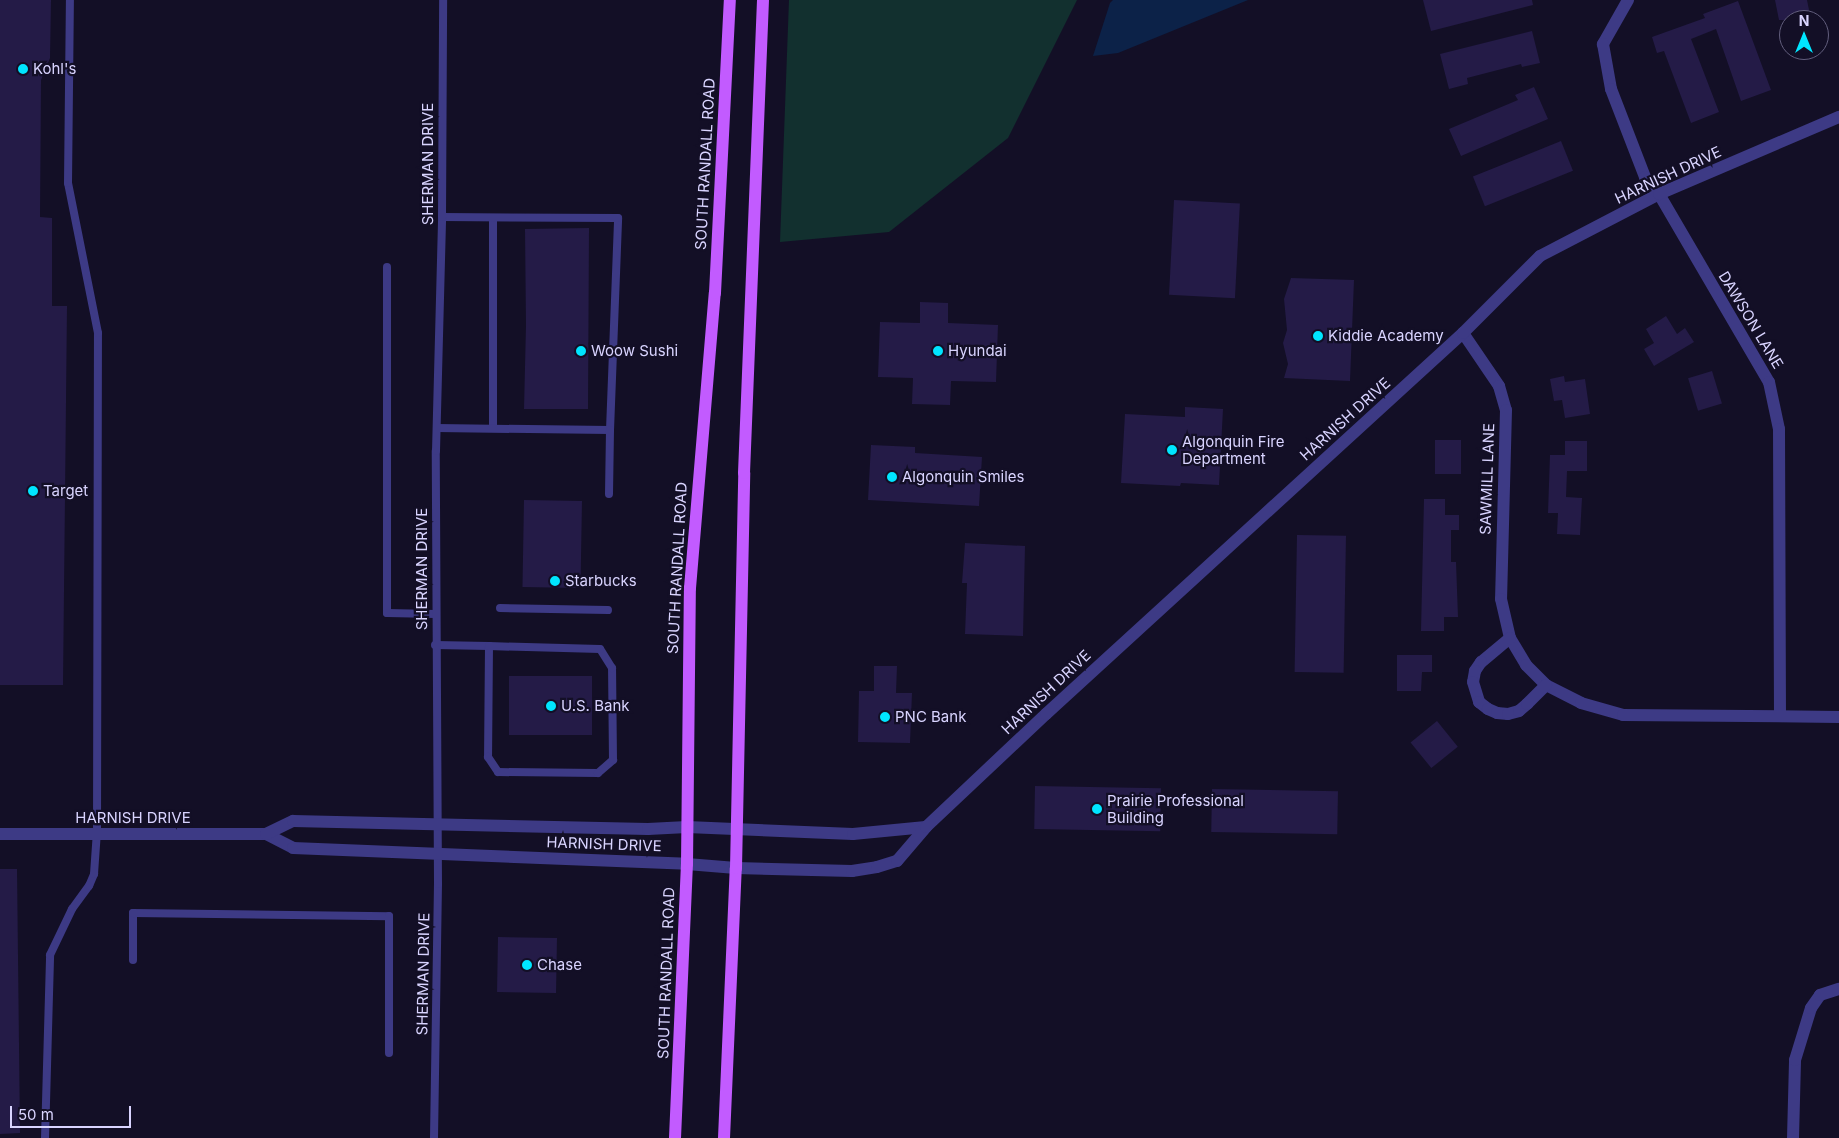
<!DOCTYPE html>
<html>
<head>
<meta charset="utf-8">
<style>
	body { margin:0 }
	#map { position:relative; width:1839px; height:1138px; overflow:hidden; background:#130f26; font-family:Inter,sans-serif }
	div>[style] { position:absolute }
	.green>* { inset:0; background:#12302f }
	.water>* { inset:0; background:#0c2248 }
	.building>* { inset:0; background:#241b47; transform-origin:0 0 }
	.service>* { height:8px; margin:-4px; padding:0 4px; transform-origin:4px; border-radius:4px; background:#3d3a85 }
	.minor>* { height:12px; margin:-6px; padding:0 6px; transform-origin:6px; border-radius:6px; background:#3d3a85 }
	.tertiary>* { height:12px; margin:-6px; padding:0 6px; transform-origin:6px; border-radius:6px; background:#3d3a85 }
	.primary>* { height:12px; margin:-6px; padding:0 6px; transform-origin:6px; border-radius:6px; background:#c25bff }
	.dots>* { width:14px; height:14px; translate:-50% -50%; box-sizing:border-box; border:2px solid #130f26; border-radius:50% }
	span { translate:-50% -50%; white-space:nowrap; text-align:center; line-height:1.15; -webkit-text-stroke:4.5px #130f26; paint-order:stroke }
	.poi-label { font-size:15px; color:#d9d4ff }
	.left { translate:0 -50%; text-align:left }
	.street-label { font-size:15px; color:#d9d4ff }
	.north { position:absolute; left:1779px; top:10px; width:50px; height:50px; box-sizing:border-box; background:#130f26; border:1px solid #625e7d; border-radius:50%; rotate:0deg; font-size:14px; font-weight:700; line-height:20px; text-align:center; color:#d9d4ff }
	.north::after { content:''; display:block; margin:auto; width:18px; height:22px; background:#00e5ff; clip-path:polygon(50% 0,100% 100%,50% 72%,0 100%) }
	.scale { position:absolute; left:10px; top:1106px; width:121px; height:22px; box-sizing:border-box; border:2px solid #d9d4ff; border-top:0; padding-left:6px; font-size:15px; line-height:18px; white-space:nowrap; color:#d9d4ff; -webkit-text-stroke:4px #130f26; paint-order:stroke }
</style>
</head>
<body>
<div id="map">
	<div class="green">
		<div style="clip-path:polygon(789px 0,1077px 0,1008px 138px,889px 232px,780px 242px)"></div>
	</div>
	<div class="water">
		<div style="clip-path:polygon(1113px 0,1248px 0,1118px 53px,1093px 56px,1110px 3px)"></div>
	</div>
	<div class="building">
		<div style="clip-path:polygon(0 0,51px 0,50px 58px,41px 80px,40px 217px,52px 218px,52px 306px,67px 306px,63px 685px,0 685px)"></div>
		<div style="clip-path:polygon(1423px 0,1532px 0,1533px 5px,1431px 31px)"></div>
		<div style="clip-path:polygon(1775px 0,1807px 0,1811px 20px,1779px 20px)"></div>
		<div style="clip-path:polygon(1738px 1px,1771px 90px,1741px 101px,1716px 29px,1691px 39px,1719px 112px,1691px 123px,1664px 51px,1657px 53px,1652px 37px,1705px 18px,1703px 14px)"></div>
		<div style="clip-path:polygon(1532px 31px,1540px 63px,1522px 67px,1521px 64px,1467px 78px,1468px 84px,1449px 89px,1440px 54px)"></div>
		<div style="clip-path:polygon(1534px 87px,1548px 119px,1461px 156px,1449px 129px,1518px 100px,1515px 95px)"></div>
		<div style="left:1561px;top:141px;width:32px;height:95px;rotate:68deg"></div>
		<div style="left:1174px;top:200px;width:66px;height:95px;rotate:3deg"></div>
		<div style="clip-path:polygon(589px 228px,588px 409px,524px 409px,526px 325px,525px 229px)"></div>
		<div style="clip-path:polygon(1291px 278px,1354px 280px,1350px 381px,1284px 378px,1288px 364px,1283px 343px,1287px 330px,1284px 299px)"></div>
		<div style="clip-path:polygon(920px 302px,948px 303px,948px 323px,998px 325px,996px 382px,951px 381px,950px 405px,912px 404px,913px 378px,878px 377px,880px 322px,920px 323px)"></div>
		<div style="clip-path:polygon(1666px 316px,1677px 334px,1685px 328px,1694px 342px,1654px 366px,1644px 349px,1654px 343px,1646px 329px)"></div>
		<div style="left:1712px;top:371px;width:34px;height:25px;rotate:73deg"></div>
		<div style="clip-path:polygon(1564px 376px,1565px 382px,1585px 379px,1590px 414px,1565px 418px,1562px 400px,1554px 401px,1550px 379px)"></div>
		<div style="clip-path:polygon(1185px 407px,1223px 409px,1219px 485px,1181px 483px,1180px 486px,1121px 483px,1125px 414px,1185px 417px)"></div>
		<div style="left:1435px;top:440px;width:26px;height:34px"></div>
		<div style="clip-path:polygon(1565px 441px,1587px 441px,1587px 471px,1567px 471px,1566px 497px,1582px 498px,1580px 535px,1557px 534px,1558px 513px,1548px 513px,1550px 455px,1565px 455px)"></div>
		<div style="clip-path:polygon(871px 445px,915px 447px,915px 453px,982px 457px,979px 506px,868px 500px)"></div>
		<div style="clip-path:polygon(1424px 499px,1445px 499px,1445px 515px,1459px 515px,1459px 530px,1451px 530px,1451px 562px,1456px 562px,1458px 617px,1444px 617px,1444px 631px,1421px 631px)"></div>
		<div style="left:524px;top:500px;width:58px;height:87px;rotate:1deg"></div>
		<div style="left:1297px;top:535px;width:49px;height:137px;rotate:1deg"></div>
		<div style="clip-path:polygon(965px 543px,1025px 546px,1023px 636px,965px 634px,967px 583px,962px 583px)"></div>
		<div style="clip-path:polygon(1397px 655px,1432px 655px,1432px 672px,1422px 672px,1421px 691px,1397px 691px)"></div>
		<div style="clip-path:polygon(874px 666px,897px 666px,896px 693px,912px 693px,910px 743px,858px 742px,859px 691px,874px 691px)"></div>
		<div style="left:509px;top:676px;width:83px;height:59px"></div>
		<div style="left:1437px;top:721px;width:33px;height:34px;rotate:51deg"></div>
		<div style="left:1035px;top:786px;width:126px;height:43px;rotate:1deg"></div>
		<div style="left:1212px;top:789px;width:126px;height:43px;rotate:1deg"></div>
		<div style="clip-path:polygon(0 869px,17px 869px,20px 1133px,0 1134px)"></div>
		<div style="left:498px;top:937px;width:59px;height:55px;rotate:1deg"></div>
	</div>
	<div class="service">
		<div style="left:493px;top:218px;width:210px;rotate:90deg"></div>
		<div style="left:387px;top:267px;width:346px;rotate:90deg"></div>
		<div style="left:387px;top:613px;width:49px;rotate:1.2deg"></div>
		<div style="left:437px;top:428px;width:173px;rotate:0.7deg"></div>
		<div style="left:610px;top:430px;width:212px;rotate:-87.8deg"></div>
		<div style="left:618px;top:218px;width:176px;rotate:-179.7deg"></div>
		<div style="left:609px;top:494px;width:64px;rotate:-89.1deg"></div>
		<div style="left:500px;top:608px;width:108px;rotate:1.1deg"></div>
		<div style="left:435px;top:645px;width:54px;rotate:1.1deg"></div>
		<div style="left:489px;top:646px;width:111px;rotate:90.5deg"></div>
		<div style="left:488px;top:757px;width:18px;rotate:56deg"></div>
		<div style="left:498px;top:772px;width:100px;rotate:0.6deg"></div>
		<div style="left:598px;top:773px;width:20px;rotate:-41deg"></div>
		<div style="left:613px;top:760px;width:92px;rotate:-90.6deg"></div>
		<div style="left:612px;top:668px;width:22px;rotate:-122deg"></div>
		<div style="left:600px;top:649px;width:111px;rotate:-178.5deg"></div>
		<div style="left:133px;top:960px;width:47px;rotate:-90deg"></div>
		<div style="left:133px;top:913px;width:256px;rotate:0.7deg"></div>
		<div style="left:389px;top:916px;width:137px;rotate:90deg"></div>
		<div style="left:45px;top:1138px;width:183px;rotate:-88.4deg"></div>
		<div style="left:50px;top:955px;width:51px;rotate:-64.4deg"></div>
		<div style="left:72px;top:909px;width:29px;rotate:-54deg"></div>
		<div style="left:89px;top:886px;width:13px;rotate:-67deg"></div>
		<div style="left:94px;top:874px;width:39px;rotate:-86deg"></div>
		<div style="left:97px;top:835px;width:502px;rotate:-89.89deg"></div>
		<div style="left:98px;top:333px;width:153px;rotate:-101.3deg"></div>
		<div style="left:68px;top:183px;width:183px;rotate:-89.4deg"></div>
		<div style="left:434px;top:1138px;width:254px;rotate:-89.1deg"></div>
		<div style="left:438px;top:884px;width:433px;rotate:-90.3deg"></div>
		<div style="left:436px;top:451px;width:234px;rotate:-88.5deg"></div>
		<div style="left:442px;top:217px;width:217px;rotate:-89.7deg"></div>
	</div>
	<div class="minor">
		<div style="left:1628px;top:0;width:51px;rotate:119.6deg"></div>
		<div style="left:1603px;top:44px;width:46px;rotate:79.9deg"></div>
		<div style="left:1611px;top:89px;width:94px;rotate:68.9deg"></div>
		<div style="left:1645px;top:177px;width:22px;rotate:51deg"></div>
		<div style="left:1659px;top:194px;width:218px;rotate:59.7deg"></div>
		<div style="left:1769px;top:382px;width:48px;rotate:78deg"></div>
		<div style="left:1779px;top:429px;width:287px;rotate:89.8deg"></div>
		<div style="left:1463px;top:333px;width:64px;rotate:55.8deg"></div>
		<div style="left:1499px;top:386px;width:25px;rotate:74deg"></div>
		<div style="left:1506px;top:410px;width:189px;rotate:91.5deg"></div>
		<div style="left:1501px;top:599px;width:40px;rotate:77deg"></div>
		<div style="left:1510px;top:638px;width:31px;rotate:59deg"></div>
		<div style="left:1526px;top:665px;width:28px;rotate:45deg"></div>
		<div style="left:1546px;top:685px;width:39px;rotate:27deg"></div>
		<div style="left:1581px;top:703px;width:44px;rotate:15.9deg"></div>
		<div style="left:1623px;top:715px;width:216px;rotate:0.5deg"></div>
		<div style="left:1510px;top:638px;width:38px;rotate:140deg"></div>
		<div style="left:1481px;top:662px;width:11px;rotate:124deg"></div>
		<div style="left:1475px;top:671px;width:11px;rotate:100deg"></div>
		<div style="left:1473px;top:682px;width:21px;rotate:73deg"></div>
		<div style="left:1479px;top:702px;width:11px;rotate:38deg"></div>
		<div style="left:1488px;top:709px;width:10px;rotate:24deg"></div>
		<div style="left:1497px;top:713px;width:11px;rotate:5deg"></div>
		<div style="left:1508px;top:714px;width:11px;rotate:-15deg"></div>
		<div style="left:1519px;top:711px;width:11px;rotate:-41deg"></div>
		<div style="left:1527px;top:704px;width:27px;rotate:-45deg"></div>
		<div style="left:0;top:834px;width:266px"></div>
		<div style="left:266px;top:834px;width:30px;rotate:27deg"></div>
		<div style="left:293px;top:848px;width:394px;rotate:2.3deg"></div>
		<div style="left:266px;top:834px;width:30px;rotate:-26deg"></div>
		<div style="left:293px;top:821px;width:355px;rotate:1.3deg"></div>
		<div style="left:648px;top:829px;width:39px;rotate:-3deg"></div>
		<div style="left:1793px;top:1138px;width:78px;rotate:-88.5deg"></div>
		<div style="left:1795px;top:1060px;width:54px;rotate:-72.9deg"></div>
		<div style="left:1811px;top:1008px;width:16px;rotate:-55deg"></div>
		<div style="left:1820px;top:995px;width:20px;rotate:-18deg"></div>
	</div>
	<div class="tertiary">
		<div style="left:687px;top:827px;width:166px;rotate:2.4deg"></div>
		<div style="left:853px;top:834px;width:73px;rotate:-5.5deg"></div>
		<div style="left:687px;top:864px;width:49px;rotate:4.7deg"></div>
		<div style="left:736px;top:868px;width:116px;rotate:1.5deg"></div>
		<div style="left:852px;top:871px;width:25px;rotate:-9deg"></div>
		<div style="left:877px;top:867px;width:21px;rotate:-17deg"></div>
		<div style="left:897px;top:861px;width:45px;rotate:-49.5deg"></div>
		<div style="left:926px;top:827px;width:165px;rotate:-43.3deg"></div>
		<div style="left:1046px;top:714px;width:565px;rotate:-42.42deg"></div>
		<div style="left:1463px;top:333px;width:109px;rotate:-45deg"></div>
		<div style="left:1540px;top:256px;width:134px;rotate:-27.5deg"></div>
		<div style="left:1659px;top:194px;width:196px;rotate:-23.2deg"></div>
	</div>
	<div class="primary">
		<div style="left:675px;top:1138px;width:274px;rotate:-87.5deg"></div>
		<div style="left:687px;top:864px;width:276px;rotate:-89.4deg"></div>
		<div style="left:690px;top:588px;width:296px;rotate:-85.2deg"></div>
		<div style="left:715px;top:293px;width:293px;rotate:-87.1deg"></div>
		<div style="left:724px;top:1138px;width:270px;rotate:-87.5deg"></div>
		<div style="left:736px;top:868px;width:395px;rotate:-88.8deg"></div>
		<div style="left:744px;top:473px;width:473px;rotate:-87.7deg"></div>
	</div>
	<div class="dots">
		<div style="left:23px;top:69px;background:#00e5ff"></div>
		<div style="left:1318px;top:336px;background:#00e5ff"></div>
		<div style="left:581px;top:351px;background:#00e5ff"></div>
		<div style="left:938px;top:351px;background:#00e5ff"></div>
		<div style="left:1172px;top:450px;background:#00e5ff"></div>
		<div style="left:892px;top:477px;background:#00e5ff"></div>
		<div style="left:33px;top:491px;background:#00e5ff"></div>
		<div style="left:555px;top:581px;background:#00e5ff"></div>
		<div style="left:551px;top:706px;background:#00e5ff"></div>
		<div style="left:885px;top:717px;background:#00e5ff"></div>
		<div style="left:1097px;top:809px;background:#00e5ff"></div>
		<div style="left:527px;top:965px;background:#00e5ff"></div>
	</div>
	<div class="poi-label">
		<span class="left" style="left:33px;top:69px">Kohl's</span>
		<span class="left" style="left:1328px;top:336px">Kiddie Academy</span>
		<span class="left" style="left:591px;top:351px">Woow Sushi</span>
		<span class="left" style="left:948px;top:351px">Hyundai</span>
		<span class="left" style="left:1182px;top:450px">Algonquin Fire<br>Department</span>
		<span class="left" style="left:902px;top:477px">Algonquin Smiles</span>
		<span class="left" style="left:43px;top:491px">Target</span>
		<span class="left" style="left:565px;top:581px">Starbucks</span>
		<span class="left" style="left:561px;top:706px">U.S. Bank</span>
		<span class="left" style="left:895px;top:717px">PNC Bank</span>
		<span class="left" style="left:1107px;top:809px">Prairie Professional<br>Building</span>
		<span class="left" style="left:537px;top:965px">Chase</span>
	</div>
	<div class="street-label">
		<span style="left:428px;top:164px;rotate:-90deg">SHERMAN DRIVE</span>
		<span style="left:705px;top:164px;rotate:-87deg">SOUTH RANDALL ROAD</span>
		<span style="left:1668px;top:175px;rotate:-25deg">HARNISH DRIVE</span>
		<span style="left:1751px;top:320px;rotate:59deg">DAWSON LANE</span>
		<span style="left:1345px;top:419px;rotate:-42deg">HARNISH DRIVE</span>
		<span style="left:1487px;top:479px;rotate:-88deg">SAWMILL LANE</span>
		<span style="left:677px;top:568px;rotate:-87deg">SOUTH RANDALL ROAD</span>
		<span style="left:422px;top:569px;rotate:-90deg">SHERMAN DRIVE</span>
		<span style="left:1046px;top:692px;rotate:-43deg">HARNISH DRIVE</span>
		<span style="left:133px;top:818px">HARNISH DRIVE</span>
		<span style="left:604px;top:844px;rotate:2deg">HARNISH DRIVE</span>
		<span style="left:666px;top:973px;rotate:-88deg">SOUTH RANDALL ROAD</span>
		<span style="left:423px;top:974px;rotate:-89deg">SHERMAN DRIVE</span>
	</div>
	<div class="north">N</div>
	<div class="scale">50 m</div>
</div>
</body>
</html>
